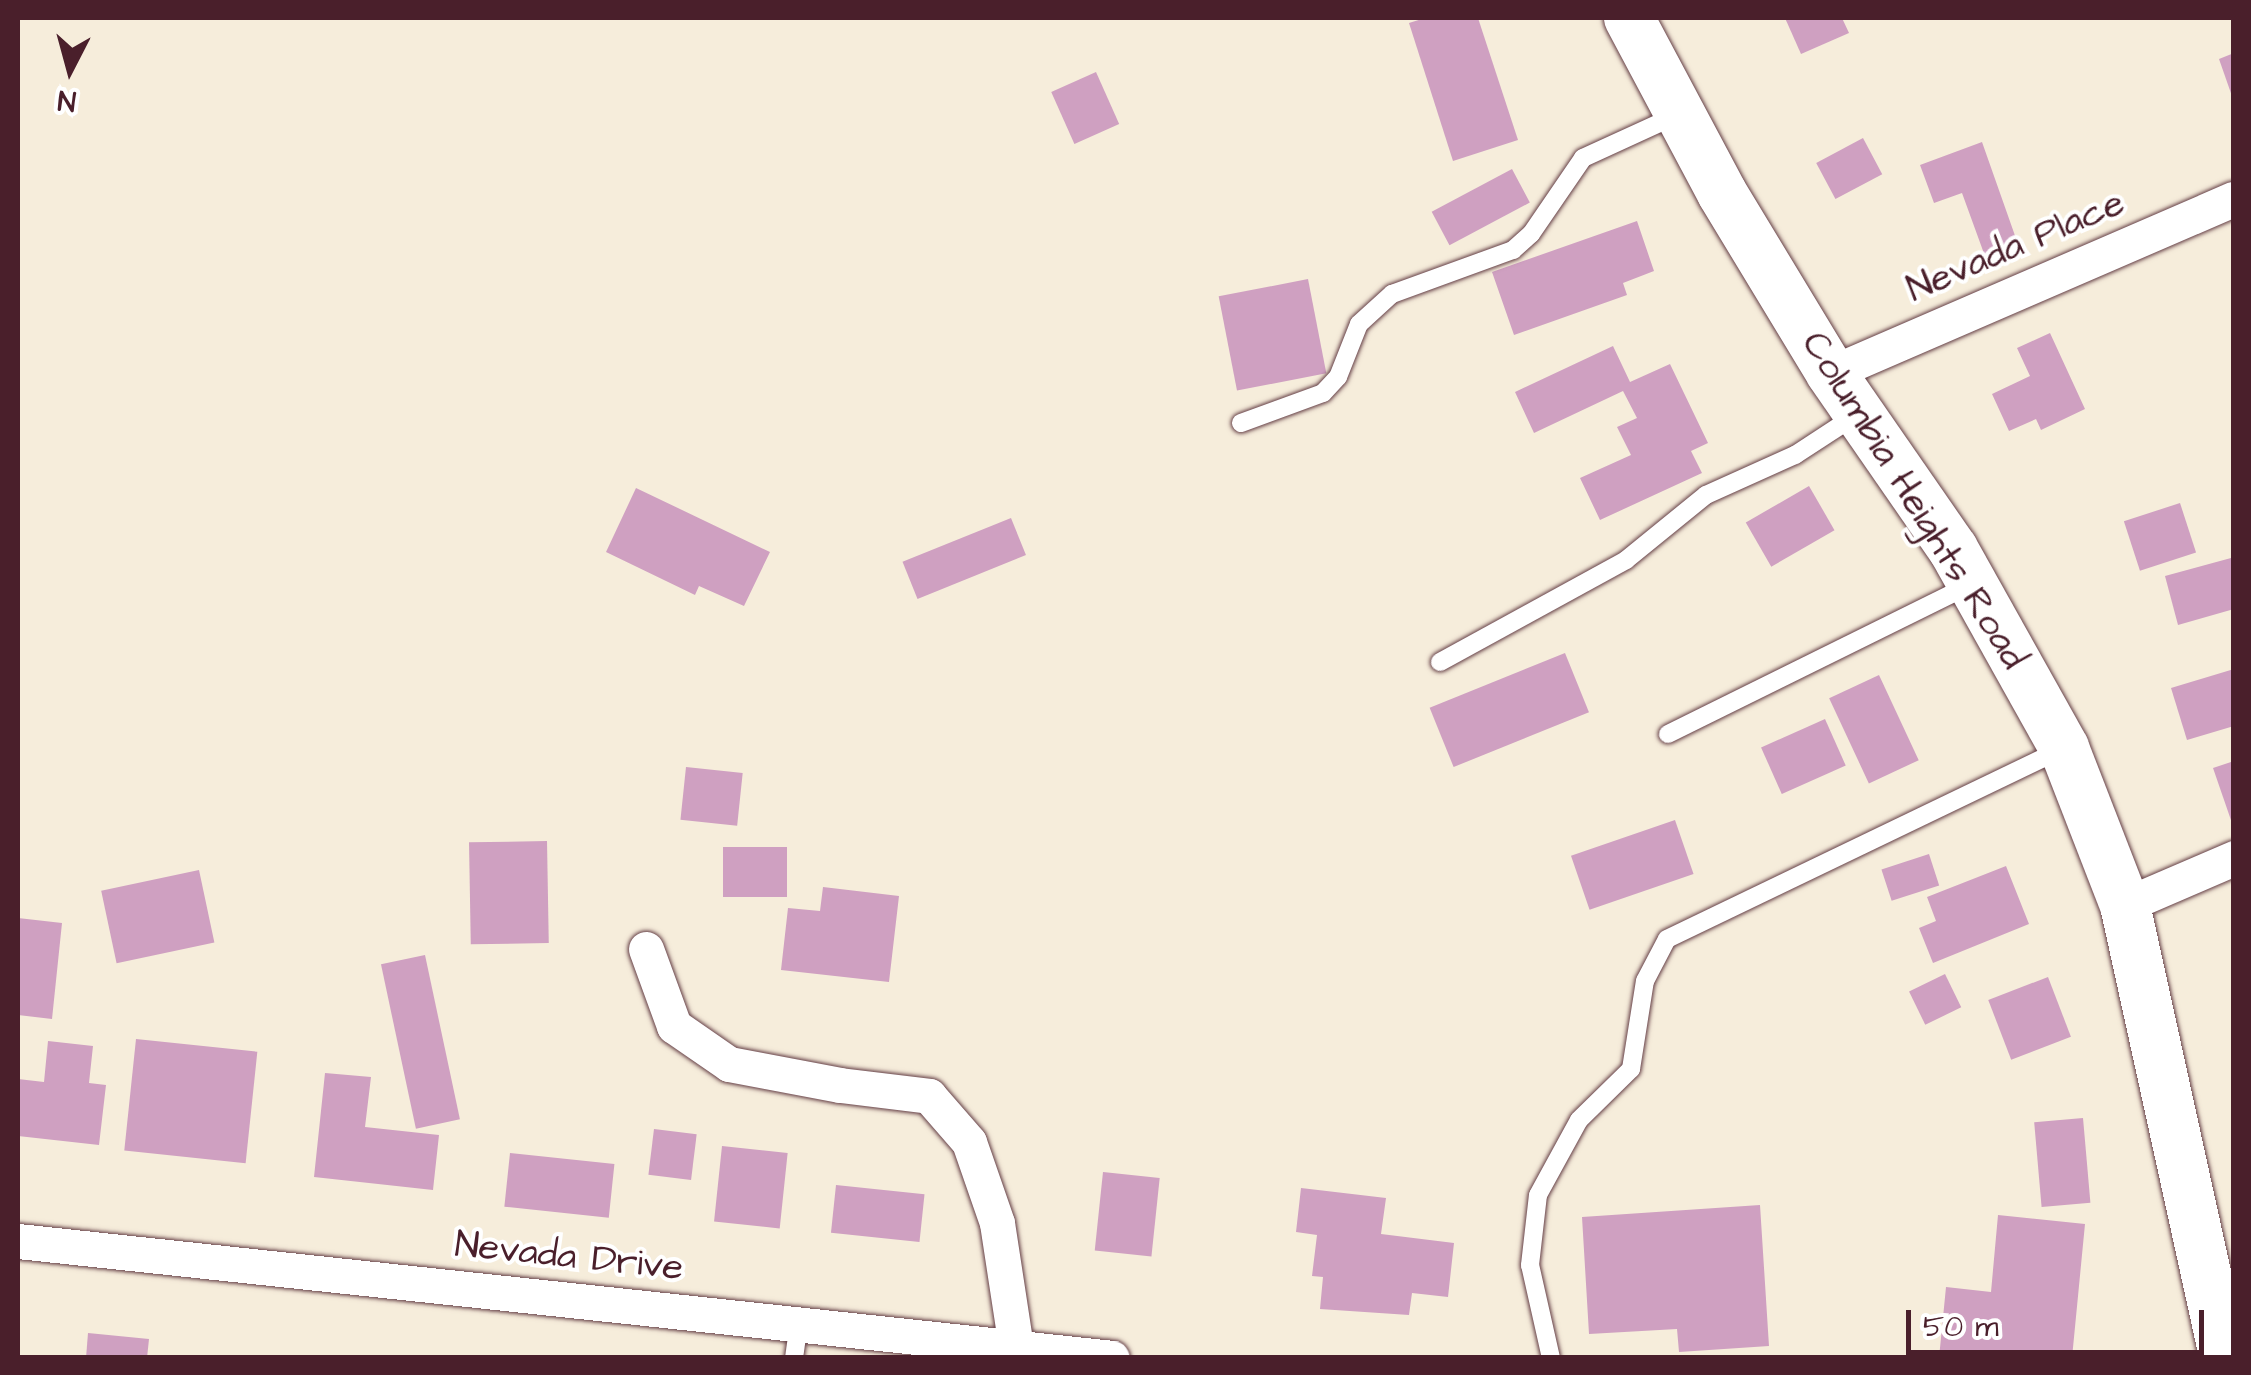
<!DOCTYPE html>
<html>
<head>
<meta charset="utf-8">
<style>
	body { margin:0 }
	#map { position:relative; width:2251px; height:1375px; overflow:hidden; background:#f6eddb; font-family:"Architects Daughter",sans-serif }
	div>[style] { position:absolute }
	.building>* { inset:0; background:#cfa0c1; transform-origin:0 0 }
	.roads { filter:drop-shadow(0 0 2px #643e45) drop-shadow(0 0 2px #643e45) }
	.lane>* { height:18px; margin:-9px; padding:0 9px; transform-origin:9px; border-radius:9px; background:#fff }
	.street>* { height:35px; margin:-17.5px; padding:0 17.5px; transform-origin:17.5px; border-radius:17.5px; background:#fff }
	.secondary>* { height:50px; margin:-25px; padding:0 25px; transform-origin:25px; border-radius:25px; background:#fff }
	span { translate:-50% -50%; white-space:nowrap; text-align:center; line-height:1.15; -webkit-text-stroke:8px #fff; paint-order:stroke }
	.street-label { font-size:38px; color:#4a1f2b }
	.frame { position:absolute; inset:0; border:20px solid #4a1f2b; pointer-events:none }
	.north { position:absolute; left:20px; top:20px; width:100px; height:100px; -webkit-text-stroke:8px #fff; paint-order:stroke; rotate:186deg; font-size:28px; font-weight:700; line-height:40px; text-align:center; color:#4a1f2b }
	.north::after { content:''; display:block; margin:auto; width:35px; height:45px; background:#4a1f2b; clip-path:polygon(50% 0,100% 100%,50% 72%,0 100%) }
	.scale { position:absolute; left:1906px; top:1310px; width:298px; height:45px; box-sizing:border-box; border:5px solid #4a1f2b; border-top:0; padding-left:12px; font-size:30px; line-height:35px; white-space:nowrap; color:#4a1f2b; -webkit-text-stroke:8px #fff; paint-order:stroke }
</style>
</head>
<body>
<div id="map">
	<div class="building">
		<div style="clip-path:polygon(1425px 18px,1478px 18px,1518px 140px,1453px 161px,1409px 23px)"></div>
		<div style="clip-path:polygon(1785px 18px,1842px 18px,1849px 33px,1801px 54px)"></div>
		<div style="clip-path:polygon(2234px 53px,2234px 99px,2233px 99px,2219px 59px)"></div>
		<div style="left:1096px;top:72px;width:57px;height:49px;rotate:66deg"></div>
		<div style="left:1863px;top:138px;width:41px;height:53px;rotate:62deg"></div>
		<div style="clip-path:polygon(1982px 142px,2019px 247px,1986px 259px,1962px 193px,1934px 203px,1920px 165px)"></div>
		<div style="left:1512px;top:169px;width:38px;height:91px;rotate:62deg"></div>
		<div style="clip-path:polygon(1637px 221px,1654px 271px,1623px 283px,1627px 295px,1514px 335px,1492px 272px)"></div>
		<div style="left:1308px;top:279px;width:96px;height:91px;rotate:79deg"></div>
		<div style="clip-path:polygon(2050px 333px,2085px 409px,2041px 430px,2036px 419px,2009px 431px,1992px 394px,2030px 376px,2017px 348px)"></div>
		<div style="clip-path:polygon(1613px 346px,1630px 382px,1670px 364px,1708px 443px,1691px 451px,1702px 473px,1600px 520px,1580px 478px,1631px 455px,1617px 427px,1637px 418px,1623px 391px,1534px 433px,1515px 392px)"></div>
		<div style="left:1809px;top:486px;width:51px;height:73px;rotate:60deg"></div>
		<div style="clip-path:polygon(636px 488px,770px 552px,744px 606px,699px 586px,695px 595px,606px 552px)"></div>
		<div style="left:2180px;top:503px;width:52px;height:59px;rotate:72deg"></div>
		<div style="left:1011px;top:518px;width:40px;height:117px;rotate:68deg"></div>
		<div style="clip-path:polygon(2231px 558px,2234px 609px,2178px 625px,2165px 576px)"></div>
		<div style="left:1565px;top:653px;width:64px;height:146px;rotate:68deg"></div>
		<div style="clip-path:polygon(2234px 669px,2234px 726px,2187px 740px,2171px 688px)"></div>
		<div style="left:1879px;top:675px;width:94px;height:55px;rotate:65deg"></div>
		<div style="left:1825px;top:719px;width:51px;height:70px;rotate:66deg"></div>
		<div style="clip-path:polygon(2234px 761px,2234px 826px,2233px 826px,2213px 768px)"></div>
		<div style="left:686px;top:767px;width:57px;height:53px;rotate:6deg"></div>
		<div style="left:1675px;top:820px;width:57px;height:110px;rotate:71deg"></div>
		<div style="left:547px;top:841px;width:102px;height:78px;rotate:89deg"></div>
		<div style="left:723px;top:847px;width:64px;height:50px"></div>
		<div style="left:1929px;top:854px;width:33px;height:50px;rotate:72deg"></div>
		<div style="clip-path:polygon(2006px 866px,2029px 924px,1933px 963px,1919px 928px,1936px 921px,1927px 897px)"></div>
		<div style="left:199px;top:870px;width:74px;height:100px;rotate:78deg"></div>
		<div style="clip-path:polygon(823px 887px,899px 896px,889px 982px,781px 970px,788px 908px,820px 911px)"></div>
		<div style="clip-path:polygon(18px 918px,62px 923px,52px 1019px,18px 1015px)"></div>
		<div style="left:425px;top:955px;width:168px;height:45px;rotate:78deg"></div>
		<div style="left:1945px;top:974px;width:37px;height:40px;rotate:64deg"></div>
		<div style="left:2048px;top:977px;width:64px;height:64px;rotate:69deg"></div>
		<div style="left:136px;top:1039px;width:122px;height:112px;rotate:6deg"></div>
		<div style="clip-path:polygon(48px 1041px,93px 1046px,89px 1083px,106px 1085px,99px 1145px,18px 1136px,18px 1079px,44px 1082px)"></div>
		<div style="clip-path:polygon(325px 1073px,371px 1077px,365px 1127px,439px 1135px,433px 1190px,314px 1177px)"></div>
		<div style="left:2083px;top:1118px;width:85px;height:49px;rotate:85deg"></div>
		<div style="left:654px;top:1129px;width:43px;height:46px;rotate:7deg"></div>
		<div style="left:722px;top:1146px;width:66px;height:76px;rotate:6deg"></div>
		<div style="left:510px;top:1153px;width:105px;height:54px;rotate:6deg"></div>
		<div style="left:1103px;top:1172px;width:57px;height:79px;rotate:6deg"></div>
		<div style="left:836px;top:1185px;width:89px;height:48px;rotate:6deg"></div>
		<div style="clip-path:polygon(1301px 1188px,1386px 1198px,1381px 1234px,1454px 1243px,1448px 1297px,1412px 1293px,1409px 1315px,1320px 1309px,1323px 1277px,1312px 1276px,1317px 1235px,1296px 1232px)"></div>
		<div style="clip-path:polygon(1760px 1205px,1769px 1346px,1679px 1352px,1677px 1329px,1589px 1334px,1582px 1217px)"></div>
		<div style="clip-path:polygon(1998px 1215px,2085px 1224px,2072px 1358px,1939px 1358px,1946px 1287px,1991px 1292px)"></div>
		<div style="clip-path:polygon(88px 1333px,149px 1339px,147px 1358px,86px 1358px)"></div>
	</div>
	<div class="roads">
		<div class="lane">
			<div style="left:1241px;top:423px;width:87px;rotate:-20.1deg"></div>
			<div style="left:1323px;top:393px;width:22px;rotate:-47deg"></div>
			<div style="left:1338px;top:377px;width:57px;rotate:-68.4deg"></div>
			<div style="left:1359px;top:324px;width:45px;rotate:-42.3deg"></div>
			<div style="left:1392px;top:294px;width:129px;rotate:-20deg"></div>
			<div style="left:1513px;top:250px;width:24px;rotate:-42deg"></div>
			<div style="left:1531px;top:234px;width:92px;rotate:-55.6deg"></div>
			<div style="left:1583px;top:158px;width:106px;rotate:-24.6deg"></div>
			<div style="left:1440px;top:662px;width:212px;rotate:-28.7deg"></div>
			<div style="left:1626px;top:560px;width:103px;rotate:-39.1deg"></div>
			<div style="left:1706px;top:495px;width:98px;rotate:-24.2deg"></div>
			<div style="left:1795px;top:455px;width:75px;rotate:-33.1deg"></div>
			<div style="left:1668px;top:734px;width:339px;rotate:-26.3deg"></div>
			<div style="left:794px;top:1358px;width:34px;rotate:-82deg"></div>
			<div style="left:1551px;top:1358px;width:95px;rotate:-102.7deg"></div>
			<div style="left:1530px;top:1265px;width:70px;rotate:-83.5deg"></div>
			<div style="left:1538px;top:1195px;width:85px;rotate:-61.3deg"></div>
			<div style="left:1579px;top:1120px;width:73px;rotate:-44.4deg"></div>
			<div style="left:1631px;top:1069px;width:89px;rotate:-81deg"></div>
			<div style="left:1645px;top:981px;width:47px;rotate:-62.4deg"></div>
			<div style="left:1667px;top:939px;width:436px;rotate:-25.7deg"></div>
		</div>
		<div class="street">
			<div style="left:1831px;top:373px;width:439px;rotate:-23.4deg"></div>
			<div style="left:2125px;top:905px;width:119px;rotate:-23.3deg"></div>
			<div style="left:646px;top:949px;width:82px;rotate:70deg"></div>
			<div style="left:674px;top:1026px;width:67px;rotate:34.6deg"></div>
			<div style="left:729px;top:1064px;width:113px;rotate:10.7deg"></div>
			<div style="left:840px;top:1085px;width:90px;rotate:7deg"></div>
			<div style="left:929px;top:1096px;width:61px;rotate:49deg"></div>
			<div style="left:969px;top:1142px;width:86px;rotate:70.9deg"></div>
			<div style="left:997px;top:1223px;width:125px;rotate:81.3deg"></div>
			<div style="left:18px;top:1241px;width:1100px;rotate:6.1deg"></div>
		</div>
		<div class="secondary">
			<div style="left:1629px;top:18px;width:198px;rotate:62deg"></div>
			<div style="left:1722px;top:193px;width:210px;rotate:58.8deg"></div>
			<div style="left:1831px;top:373px;width:214px;rotate:55.3deg"></div>
			<div style="left:1953px;top:549px;width:228px;rotate:60.8deg"></div>
			<div style="left:2064px;top:748px;width:168px;rotate:68.8deg"></div>
			<div style="left:2125px;top:905px;width:464px;rotate:77.6deg"></div>
		</div>
	</div>
	<div class="street-label">
		<span style="left:2016px;top:247px;rotate:-23deg">Nevada Place</span>
		<span style="left:1913px;top:501px;rotate:58deg">Columbia Heights Road</span>
		<span style="left:569px;top:1257px;rotate:6deg">Nevada Drive</span>
	</div>
	<div class="frame"></div>
	<div class="north">N</div>
	<div class="scale">50 m</div>
</div>
</body>
</html>
